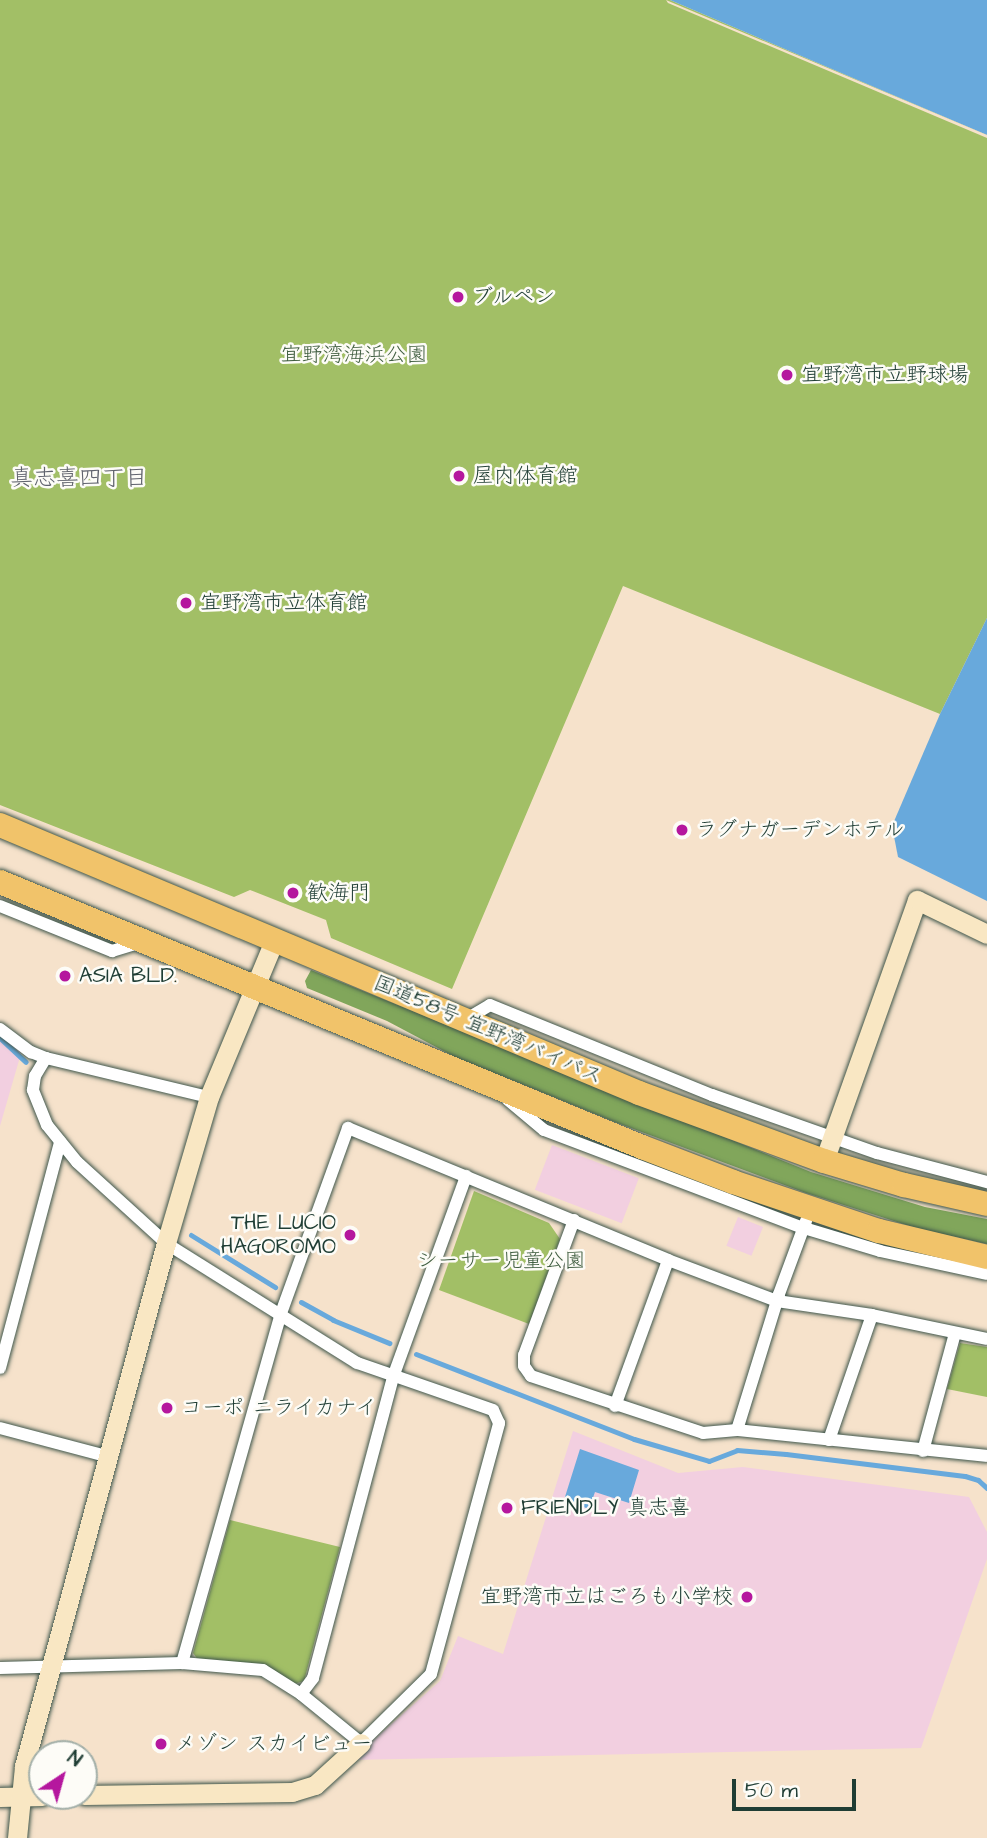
<!DOCTYPE html>
<html>
<head>
<meta charset="utf-8">
<style>
	body { margin:0 }
	#map { position:relative; width:987px; height:1838px; overflow:hidden; background:#f6e2cb; font-family:"Architects Daughter","Klee One",sans-serif }
	div>[style] { position:absolute }
	.built>* { inset:0; background:#f2cfe0; transform-origin:0 0 }
	.green>* { inset:0; background:#a2bf66 }
	.forest>* { inset:0; background:#81a65b }
	.water>* { inset:0; background:#68a9dc }
	.pier>* { inset:0; background:#f6e2cb }
	.stream>* { height:5px; margin:-2.5px; padding:0 2.5px; transform-origin:2.5px; border-radius:2.5px; background:#68a9dc }
	.roads { filter:drop-shadow(0 0 2px #3f564b) drop-shadow(0 0 2px #3f564b) }
	.street>* { height:12px; margin:-6px; padding:0 6px; transform-origin:6px; border-radius:6px; background:#fff }
	.secondary>* { height:19px; margin:-9.5px; padding:0 9.5px; transform-origin:9.5px; border-radius:9.5px; background:#f9e7c3 }
	.highway>* { height:24px; margin:-12px; padding:0 12px; transform-origin:12px; border-radius:12px; background:#f1c36a }
	.dots>* { width:19px; height:19px; translate:-50% -50%; box-sizing:border-box; border:4px solid #fdfcf7; border-radius:50% }
	span { translate:-50% -50%; white-space:nowrap; text-align:center; line-height:1.15; -webkit-text-stroke:5px #fdfcf7; paint-order:stroke }
	.poi-label { font-size:21px; color:#1f3d34 }
	.left { translate:0 -50%; text-align:left }
	.right { translate:-100% -50%; text-align:right }
	.park-label { font-size:21px; color:#405e40 }
	.street-label { font-size:21px; color:#1f3d34 }
	.neighbourhood-label { font-size:23px; color:#60636d }
	.north { position:absolute; left:28px; top:1740px; width:70px; height:70px; box-sizing:border-box; background:#fdfcf7; border:2px solid #a4b0a9; border-radius:50%; rotate:36deg; font-size:19px; font-weight:700; line-height:28px; text-align:center; color:#1f3d34 }
	.north::after { content:''; display:block; margin:auto; width:24px; height:32px; background:#b5179e; clip-path:polygon(50% 0,100% 100%,50% 72%,0 100%) }
	.scale { position:absolute; left:732px; top:1779px; width:124px; height:32px; box-sizing:border-box; border:4px solid #1f3d34; border-top:0; padding-left:9px; font-size:21px; line-height:24px; white-space:nowrap; color:#1f3d34; -webkit-text-stroke:5px #fdfcf7; paint-order:stroke }
</style>
</head>
<body>
<div id="map">
	<div class="built">
		<div style="clip-path:polygon(0 1035px,22px 1050px,0 1126px)"></div>
		<div style="left:552px;top:1145px;width:93px;height:48px;rotate:21deg"></div>
		<div style="left:738px;top:1217px;width:27px;height:31px;rotate:22deg"></div>
		<div style="clip-path:polygon(573px 1431px,678px 1473px,743px 1467px,969px 1497px,987px 1532px,987px 1559px,921px 1748px,351px 1760px,440px 1681px,458px 1636px,503px 1654px)"></div>
	</div>
	<div class="green">
		<div style="clip-path:polygon(0 0,670px 0,987px 135px,987px 618px,940px 714px,623px 586px,452px 989px,331px 938px,326px 920px,250px 890px,234px 897px,0 805px)"></div>
		<div style="clip-path:polygon(474px 1191px,549px 1223px,560px 1239px,529px 1324px,439px 1290px)"></div>
		<div style="clip-path:polygon(960px 1343px,987px 1347px,987px 1397px,947px 1389px)"></div>
		<div style="clip-path:polygon(230px 1520px,340px 1547px,304px 1681px,291px 1685px,263px 1664px,201px 1664px,193px 1653px)"></div>
	</div>
	<div class="forest">
		<div style="clip-path:polygon(311px 970px,811px 1172px,925px 1207px,987px 1219px,987px 1244px,919px 1229px,806px 1193px,612px 1121px,455px 1057px,387px 1021px,307px 988px,305px 981px)"></div>
	</div>
	<div class="water">
		<div style="clip-path:polygon(670px 0,987px 0,987px 135px)"></div>
		<div style="clip-path:polygon(987px 618px,987px 901px,898px 857px,892px 826px,940px 714px)"></div>
		<div style="clip-path:polygon(580px 1449px,639px 1470px,629px 1503px,595px 1492px,589px 1509px,564px 1500px)"></div>
	</div>
	<div class="pier">
		<div style="clip-path:polygon(666px 0,987px 135px,987px 138px,668px 3px)"></div>
	</div>
	<div class="stream">
		<div style="left:0;top:1038px;width:35px;rotate:43deg"></div>
		<div style="left:191px;top:1235px;width:99px;rotate:31.8deg"></div>
		<div style="left:301px;top:1302px;width:37px;rotate:29deg"></div>
		<div style="left:333px;top:1320px;width:61px;rotate:22.3deg"></div>
		<div style="left:416px;top:1354px;width:234px;rotate:21.3deg"></div>
		<div style="left:634px;top:1439px;width:78px;rotate:16.3deg"></div>
		<div style="left:709px;top:1461px;width:30px;rotate:-21deg"></div>
		<div style="left:737px;top:1450px;width:49px;rotate:4.7deg"></div>
		<div style="left:786px;top:1454px;width:180px;rotate:7deg"></div>
		<div style="left:965px;top:1476px;width:14px;rotate:17deg"></div>
		<div style="left:978px;top:1480px;width:12px;rotate:42deg"></div>
	</div>
	<div class="roads">
		<div class="street">
			<div style="left:0;top:906px;width:121px;rotate:21.9deg"></div>
			<div style="left:112px;top:951px;width:30px;rotate:-17deg"></div>
			<div style="left:465px;top:1020px;width:29px;rotate:-31deg"></div>
			<div style="left:490px;top:1005px;width:240px;rotate:22.1deg"></div>
			<div style="left:712px;top:1095px;width:175px;rotate:19.4deg"></div>
			<div style="left:877px;top:1153px;width:114px;rotate:14.8deg"></div>
			<div style="left:0;top:1029px;width:39px;rotate:37deg"></div>
			<div style="left:31px;top:1052px;width:16px;rotate:22deg"></div>
			<div style="left:46px;top:1058px;width:168px;rotate:13.5deg"></div>
			<div style="left:508px;top:1100px;width:47px;rotate:39.8deg"></div>
			<div style="left:544px;top:1130px;width:278px;rotate:20.7deg"></div>
			<div style="left:804px;top:1228px;width:79px;rotate:16.8deg"></div>
			<div style="left:880px;top:1251px;width:109px;rotate:12.1deg"></div>
			<div style="left:574px;top:1220px;width:144px;rotate:110.3deg"></div>
			<div style="left:524px;top:1355px;width:11px;rotate:90deg"></div>
			<div style="left:524px;top:1366px;width:12px;rotate:55deg"></div>
			<div style="left:531px;top:1376px;width:181px;rotate:18.3deg"></div>
			<div style="left:703px;top:1433px;width:34px;rotate:-5deg"></div>
			<div style="left:737px;top:1430px;width:251px;rotate:5.9deg"></div>
			<div style="left:0;top:1368px;width:234px;rotate:-75.1deg"></div>
			<div style="left:615px;top:1406px;width:155px;rotate:-70deg"></div>
			<div style="left:0;top:1428px;width:110px;rotate:14.8deg"></div>
			<div style="left:737px;top:1430px;width:142px;rotate:-72.8deg"></div>
			<div style="left:779px;top:1294px;width:78px;rotate:-69.7deg"></div>
			<div style="left:829px;top:1440px;width:132px;rotate:-71deg"></div>
			<div style="left:923px;top:1451px;width:122px;rotate:-74.8deg"></div>
			<div style="left:182px;top:1663px;width:361px;rotate:-74.2deg"></div>
			<div style="left:280px;top:1316px;width:200px;rotate:-70.1deg"></div>
			<div style="left:348px;top:1128px;width:346px;rotate:22.4deg"></div>
			<div style="left:668px;top:1260px;width:116px;rotate:20.6deg"></div>
			<div style="left:777px;top:1301px;width:96px;rotate:8.4deg"></div>
			<div style="left:872px;top:1315px;width:117px;rotate:11.8deg"></div>
			<div style="left:0;top:1668px;width:182px;rotate:-1.6deg"></div>
			<div style="left:182px;top:1663px;width:81px;rotate:4.9deg"></div>
			<div style="left:263px;top:1670px;width:45px;rotate:32.3deg"></div>
			<div style="left:301px;top:1694px;width:77px;rotate:39.2deg"></div>
			<div style="left:361px;top:1743px;width:98px;rotate:-44.6deg"></div>
			<div style="left:431px;top:1674px;width:260px;rotate:-74.8deg"></div>
			<div style="left:499px;top:1423px;width:14px;rotate:-115deg"></div>
			<div style="left:493px;top:1410px;width:144px;rotate:-160.9deg"></div>
			<div style="left:357px;top:1363px;width:226px;rotate:-147.9deg"></div>
			<div style="left:166px;top:1243px;width:120px;rotate:-137.7deg"></div>
			<div style="left:77px;top:1162px;width:48px;rotate:-129deg"></div>
			<div style="left:47px;top:1125px;width:38px;rotate:-112deg"></div>
			<div style="left:33px;top:1090px;width:14px;rotate:-82deg"></div>
			<div style="left:35px;top:1076px;width:21px;rotate:-59deg"></div>
			<div style="left:301px;top:1694px;width:20px;rotate:-53deg"></div>
			<div style="left:313px;top:1678px;width:311px;rotate:-75.1deg"></div>
			<div style="left:393px;top:1377px;width:214px;rotate:-70deg"></div>
		</div>
		<div class="secondary">
			<div style="left:824px;top:1161px;width:277px;rotate:-70.4deg"></div>
			<div style="left:917px;top:900px;width:78px;rotate:25.9deg"></div>
			<div style="left:84px;top:1795px;width:208px;rotate:-0.8deg"></div>
			<div style="left:292px;top:1792px;width:24px;rotate:-17deg"></div>
			<div style="left:315px;top:1785px;width:62px;rotate:-42.4deg"></div>
			<div style="left:0;top:1797px;width:42px;rotate:-1.4deg"></div>
			<div style="left:17px;top:1838px;width:72px;rotate:-84.4deg"></div>
			<div style="left:24px;top:1766px;width:542px;rotate:-74.81deg"></div>
			<div style="left:166px;top:1243px;width:152px;rotate:-73.6deg"></div>
			<div style="left:209px;top:1097px;width:169px;rotate:-67.4deg"></div>
		</div>
		<div class="highway">
			<div style="left:0;top:825px;width:693px;rotate:22.75deg"></div>
			<div style="left:639px;top:1093px;width:197px;rotate:20.2deg"></div>
			<div style="left:824px;top:1161px;width:84px;rotate:16.7deg"></div>
			<div style="left:904px;top:1185px;width:85px;rotate:12.9deg"></div>
			<div style="left:0;top:882px;width:695px;rotate:22.43deg"></div>
			<div style="left:642px;top:1147px;width:97px;rotate:21deg"></div>
			<div style="left:733px;top:1182px;width:154px;rotate:18.6deg"></div>
			<div style="left:879px;top:1231px;width:111px;rotate:13.5deg"></div>
		</div>
	</div>
	<div class="dots">
		<div style="left:458px;top:297px;background:#b5179e"></div>
		<div style="left:787px;top:375px;background:#b5179e"></div>
		<div style="left:459px;top:476px;background:#b5179e"></div>
		<div style="left:186px;top:603px;background:#b5179e"></div>
		<div style="left:682px;top:830px;background:#b5179e"></div>
		<div style="left:293px;top:893px;background:#b5179e"></div>
		<div style="left:65px;top:976px;background:#b5179e"></div>
		<div style="left:350px;top:1235px;background:#b5179e"></div>
		<div style="left:167px;top:1408px;background:#b5179e"></div>
		<div style="left:507px;top:1508px;background:#b5179e"></div>
		<div style="left:747px;top:1597px;background:#b5179e"></div>
		<div style="left:161px;top:1744px;background:#b5179e"></div>
	</div>
	<div class="poi-label">
		<span class="left" style="left:472px;top:297px">ブルペン</span>
		<span class="left" style="left:801px;top:375px">宜野湾市立野球場</span>
		<span class="left" style="left:473px;top:476px">屋内体育館</span>
		<span class="left" style="left:200px;top:603px">宜野湾市立体育館</span>
		<span class="left" style="left:696px;top:830px">ラグナガーデンホテル</span>
		<span class="left" style="left:307px;top:893px">歓海門</span>
		<span class="left" style="left:79px;top:976px">ASIA BLD.</span>
		<span class="right" style="left:336px;top:1235px">THE LUCIO<br>HAGOROMO</span>
		<span class="left" style="left:181px;top:1408px">コーポ ニライカナイ</span>
		<span class="left" style="left:521px;top:1508px">FRIENDLY 真志喜</span>
		<span class="right" style="left:733px;top:1597px">宜野湾市立はごろも小学校</span>
		<span class="left" style="left:175px;top:1744px">メゾン スカイビュー</span>
	</div>
	<div class="park-label">
		<span style="left:354px;top:355px">宜野湾海浜公園</span>
		<span style="left:501px;top:1261px">シーサー児童公園</span>
	</div>
	<div class="street-label">
		<span style="left:488px;top:1030px;rotate:23deg">国道58号 宜野湾バイパス</span>
	</div>
	<div class="neighbourhood-label">
		<span style="left:79px;top:478px">真志喜四丁目</span>
	</div>
	<div class="north">N</div>
	<div class="scale">50 m</div>
</div>
</body>
</html>
